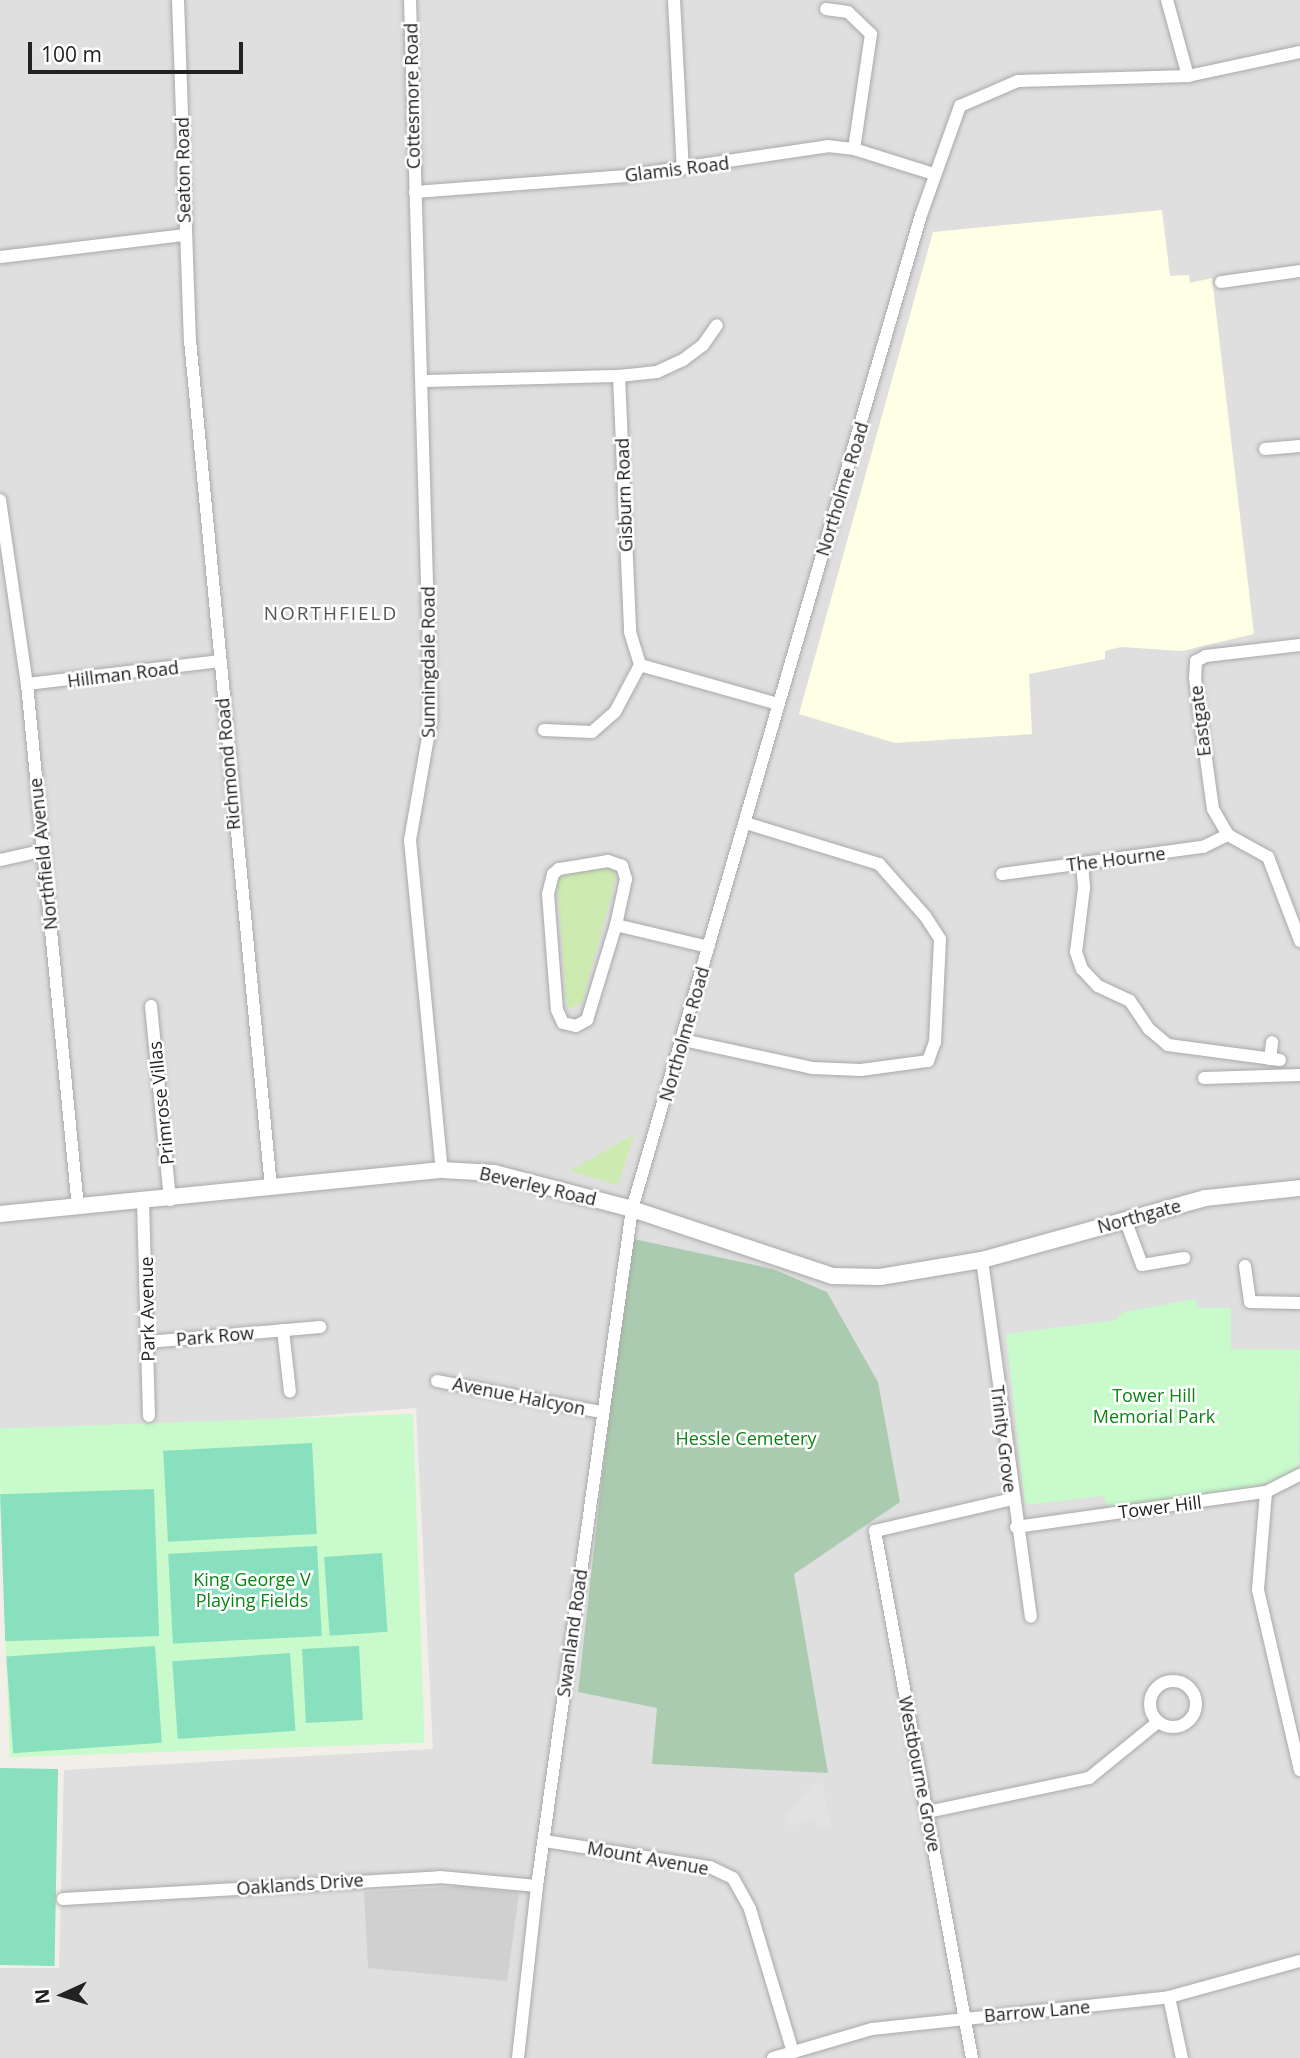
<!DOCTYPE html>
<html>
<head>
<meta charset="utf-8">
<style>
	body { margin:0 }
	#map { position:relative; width:1300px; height:2058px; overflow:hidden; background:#f2efe9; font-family:"Open Sans",sans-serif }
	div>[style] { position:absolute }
	.residential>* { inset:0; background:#e0dfdf }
	.education>* { inset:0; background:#ffffe5 }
	.religious>* { inset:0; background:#d0d0d0 }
	.grass>* { inset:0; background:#cdebb0 }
	.cemetery>* { inset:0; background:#aacbaf }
	.park>* { inset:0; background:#c8facc; transform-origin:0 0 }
	.pitch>* { inset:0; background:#88e0be; transform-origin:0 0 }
	.parking>* { inset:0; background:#e2e2e2 }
	.roads { filter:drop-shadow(0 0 2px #a9a9a9) drop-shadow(0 0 2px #a9a9a9) }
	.minor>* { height:12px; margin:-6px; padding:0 6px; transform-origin:6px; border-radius:6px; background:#fff }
	.minor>.ring { margin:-6px; padding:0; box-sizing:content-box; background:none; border:12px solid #fff; border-radius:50% }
	.tertiary>* { height:16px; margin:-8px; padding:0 8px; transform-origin:8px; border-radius:8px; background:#fff }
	span { translate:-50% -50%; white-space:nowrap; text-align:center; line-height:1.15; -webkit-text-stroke:5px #fff; paint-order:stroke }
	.street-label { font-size:18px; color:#222 }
	.park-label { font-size:18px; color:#0c8416 }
	.neighbourhood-label { font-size:19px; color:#555; letter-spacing:2px }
	.north { position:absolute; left:28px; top:1960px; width:70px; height:70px; -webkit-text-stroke:5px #fff; paint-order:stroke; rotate:266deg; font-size:19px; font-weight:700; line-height:28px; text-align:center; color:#222 }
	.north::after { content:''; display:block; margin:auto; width:24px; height:32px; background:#222; clip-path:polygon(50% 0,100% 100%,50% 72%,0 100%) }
	.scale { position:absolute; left:28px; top:42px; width:215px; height:32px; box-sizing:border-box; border:4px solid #222; border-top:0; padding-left:9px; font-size:21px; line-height:24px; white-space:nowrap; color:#222; -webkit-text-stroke:5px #fff; paint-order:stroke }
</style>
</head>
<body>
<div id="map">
	<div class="residential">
		<div style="clip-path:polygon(0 0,1300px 0,1300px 2058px,0 2058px,0 1968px,59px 1968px,64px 1770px,433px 1749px,416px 1408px,0 1441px)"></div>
	</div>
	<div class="education">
		<div style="clip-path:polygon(1162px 210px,1170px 276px,1189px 275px,1190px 283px,1212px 278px,1254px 634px,1182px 651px,1121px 647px,1105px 651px,1105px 659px,1029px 674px,1032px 734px,895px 743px,799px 714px,933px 232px)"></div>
	</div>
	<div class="religious">
		<div style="clip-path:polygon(462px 1886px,519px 1893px,507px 1981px,368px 1968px,364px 1892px)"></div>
	</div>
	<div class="grass">
		<div style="clip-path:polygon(603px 865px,613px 867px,616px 878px,582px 1003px,567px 1009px,557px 881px,564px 872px)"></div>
		<div style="clip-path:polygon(634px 1134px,618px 1185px,570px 1171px)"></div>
	</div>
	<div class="cemetery">
		<div style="clip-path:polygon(629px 1238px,773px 1269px,827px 1292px,878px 1382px,900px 1502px,794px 1574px,828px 1773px,652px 1764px,657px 1708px,578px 1692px)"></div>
	</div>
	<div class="park">
		<div style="clip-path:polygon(1196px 1299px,1197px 1308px,1231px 1308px,1231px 1349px,1300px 1350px,1299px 1464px,1288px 1477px,1231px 1492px,1108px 1507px,1103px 1496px,1025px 1505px,1006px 1334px,1116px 1320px,1123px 1312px)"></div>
		<div style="left:413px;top:1414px;width:329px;height:415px;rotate:88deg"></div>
	</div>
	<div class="pitch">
		<div style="left:312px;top:1443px;width:91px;height:149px;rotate:87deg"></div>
		<div style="left:154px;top:1489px;width:147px;height:154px;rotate:88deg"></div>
		<div style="left:317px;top:1546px;width:90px;height:149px;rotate:87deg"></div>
		<div style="left:382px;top:1553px;width:79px;height:58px;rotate:86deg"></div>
		<div style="left:155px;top:1646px;width:97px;height:149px;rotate:86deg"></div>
		<div style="left:359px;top:1646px;width:74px;height:57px;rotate:87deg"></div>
		<div style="left:290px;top:1653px;width:78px;height:118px;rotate:86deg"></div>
		<div style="left:58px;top:1769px;width:197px;height:58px;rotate:91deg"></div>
	</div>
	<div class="parking">
		<div style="clip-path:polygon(822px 1782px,831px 1825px,819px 1829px,816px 1818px,789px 1826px,785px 1816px,813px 1784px)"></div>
	</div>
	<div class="roads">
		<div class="minor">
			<div style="left:178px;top:0;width:340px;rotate:88deg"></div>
			<div style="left:190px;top:340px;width:852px;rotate:84.54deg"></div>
			<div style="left:410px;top:0;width:720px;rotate:88.33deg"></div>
			<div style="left:431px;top:720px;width:122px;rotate:99.9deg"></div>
			<div style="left:410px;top:840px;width:332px;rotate:84.5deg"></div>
			<div style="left:674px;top:0;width:169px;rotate:87deg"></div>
			<div style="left:1167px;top:0;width:79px;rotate:74.6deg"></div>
			<div style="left:826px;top:9px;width:22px;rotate:8deg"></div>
			<div style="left:848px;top:12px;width:32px;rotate:44deg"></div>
			<div style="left:871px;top:34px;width:116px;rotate:98.4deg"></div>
			<div style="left:415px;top:192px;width:212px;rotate:-4.3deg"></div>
			<div style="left:626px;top:176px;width:204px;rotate:-8.4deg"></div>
			<div style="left:828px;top:146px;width:26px;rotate:7deg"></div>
			<div style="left:854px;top:149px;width:84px;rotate:17.4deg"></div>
			<div style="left:0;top:257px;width:185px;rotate:-6.8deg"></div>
			<div style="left:1221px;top:282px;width:80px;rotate:-7.9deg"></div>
			<div style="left:619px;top:376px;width:38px;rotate:-6deg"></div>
			<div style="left:657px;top:372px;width:29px;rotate:-25deg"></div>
			<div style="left:683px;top:360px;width:25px;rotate:-37deg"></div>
			<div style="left:703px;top:345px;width:24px;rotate:-55deg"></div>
			<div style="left:422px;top:381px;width:197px;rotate:-1.5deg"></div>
			<div style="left:619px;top:376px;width:256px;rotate:87.5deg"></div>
			<div style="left:630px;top:632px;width:34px;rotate:73deg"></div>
			<div style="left:640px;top:665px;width:143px;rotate:15.8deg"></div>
			<div style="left:1265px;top:449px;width:35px;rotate:-5deg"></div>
			<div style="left:0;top:500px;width:186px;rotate:81.7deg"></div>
			<div style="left:27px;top:684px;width:526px;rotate:84.44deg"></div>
			<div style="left:1300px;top:645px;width:95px;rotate:173.3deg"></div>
			<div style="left:1206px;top:656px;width:11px;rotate:153deg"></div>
			<div style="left:1196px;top:661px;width:17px;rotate:93deg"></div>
			<div style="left:1195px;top:678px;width:132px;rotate:82.2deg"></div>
			<div style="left:1213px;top:809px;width:30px;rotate:60deg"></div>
			<div style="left:1228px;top:835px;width:46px;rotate:28.8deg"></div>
			<div style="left:1268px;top:857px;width:90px;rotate:69.1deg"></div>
			<div style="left:27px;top:684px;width:193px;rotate:-6.8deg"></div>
			<div style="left:544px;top:730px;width:48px;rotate:2.4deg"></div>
			<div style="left:592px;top:732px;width:30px;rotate:-41deg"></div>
			<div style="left:615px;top:712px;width:53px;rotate:-62deg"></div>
			<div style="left:0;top:860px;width:42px;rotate:-12.4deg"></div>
			<div style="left:1082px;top:864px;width:24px;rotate:85deg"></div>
			<div style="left:1084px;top:888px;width:64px;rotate:97.1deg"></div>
			<div style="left:1076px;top:952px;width:18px;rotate:71deg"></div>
			<div style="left:1082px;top:969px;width:23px;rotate:47deg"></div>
			<div style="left:1098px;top:986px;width:35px;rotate:25deg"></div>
			<div style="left:1130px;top:1001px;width:34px;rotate:56deg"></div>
			<div style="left:1149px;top:1029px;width:25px;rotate:40deg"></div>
			<div style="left:1168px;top:1045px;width:113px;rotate:7.6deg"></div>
			<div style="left:1002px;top:874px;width:203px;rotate:-7.7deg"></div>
			<div style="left:1203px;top:847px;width:28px;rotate:-26deg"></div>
			<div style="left:616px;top:925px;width:47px;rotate:-77.7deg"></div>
			<div style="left:626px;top:879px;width:14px;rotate:-107deg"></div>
			<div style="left:622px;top:866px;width:15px;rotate:-160deg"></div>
			<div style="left:608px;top:861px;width:50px;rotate:170.7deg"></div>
			<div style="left:559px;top:869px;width:8px;rotate:140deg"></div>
			<div style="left:553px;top:874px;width:21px;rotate:104deg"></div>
			<div style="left:548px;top:894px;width:116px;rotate:85.6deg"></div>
			<div style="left:557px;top:1010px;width:14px;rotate:65deg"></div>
			<div style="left:563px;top:1023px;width:13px;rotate:13deg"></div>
			<div style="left:576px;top:1026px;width:13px;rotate:-29deg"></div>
			<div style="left:587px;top:1020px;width:99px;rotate:-73deg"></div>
			<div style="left:616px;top:925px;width:95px;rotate:13.4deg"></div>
			<div style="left:151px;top:1006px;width:195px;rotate:84.4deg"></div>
			<div style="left:683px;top:1040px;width:132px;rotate:12.2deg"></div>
			<div style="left:812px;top:1068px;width:49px;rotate:2.3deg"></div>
			<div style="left:861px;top:1070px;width:68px;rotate:-7.7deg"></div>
			<div style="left:928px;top:1061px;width:20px;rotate:-70deg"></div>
			<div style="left:935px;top:1042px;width:103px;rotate:-87.2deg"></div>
			<div style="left:940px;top:939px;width:27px;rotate:-123deg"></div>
			<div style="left:925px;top:916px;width:69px;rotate:-131.5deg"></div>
			<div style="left:879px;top:864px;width:139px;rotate:-162.9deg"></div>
			<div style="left:1270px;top:1059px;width:17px;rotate:-83deg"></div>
			<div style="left:1204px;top:1078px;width:96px;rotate:-1.8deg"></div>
			<div style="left:143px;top:1202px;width:214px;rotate:88.4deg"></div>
			<div style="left:1125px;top:1219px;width:49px;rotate:69.7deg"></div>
			<div style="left:1142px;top:1265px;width:43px;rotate:-9.5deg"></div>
			<div style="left:982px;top:1260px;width:360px;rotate:82.2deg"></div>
			<div style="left:1245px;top:1266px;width:36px;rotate:82deg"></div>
			<div style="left:1250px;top:1302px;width:50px;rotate:1.1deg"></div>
			<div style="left:283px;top:1330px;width:62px;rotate:83.6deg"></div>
			<div style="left:148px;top:1342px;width:173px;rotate:-5deg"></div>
			<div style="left:437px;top:1381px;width:167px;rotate:10.7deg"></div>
			<div style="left:1266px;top:1492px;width:98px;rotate:94.7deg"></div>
			<div style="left:1258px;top:1590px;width:185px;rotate:76.9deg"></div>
			<div style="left:1016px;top:1527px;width:252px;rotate:-8deg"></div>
			<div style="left:1266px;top:1492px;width:38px;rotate:-27deg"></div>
			<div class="ring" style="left:1150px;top:1681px;width:34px;height:34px"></div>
			<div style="left:928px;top:1812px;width:165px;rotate:-11.9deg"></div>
			<div style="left:1089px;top:1778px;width:89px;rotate:-39.1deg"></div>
			<div style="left:545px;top:1841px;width:167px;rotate:9deg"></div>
			<div style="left:710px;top:1867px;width:25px;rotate:26deg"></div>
			<div style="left:733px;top:1878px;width:35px;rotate:61deg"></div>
			<div style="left:750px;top:1909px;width:149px;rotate:73.3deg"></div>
			<div style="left:63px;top:1899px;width:378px;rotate:-3.3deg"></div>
			<div style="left:440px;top:1877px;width:97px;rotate:5.3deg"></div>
			<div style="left:1169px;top:1997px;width:62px;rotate:78deg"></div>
			<div style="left:518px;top:2058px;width:173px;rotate:-83.7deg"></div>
			<div style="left:537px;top:1886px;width:684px;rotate:-82.01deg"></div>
			<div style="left:632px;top:1209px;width:1035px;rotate:-73.79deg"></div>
			<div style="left:921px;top:215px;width:116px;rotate:-70.3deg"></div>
			<div style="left:960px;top:106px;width:63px;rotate:-23.3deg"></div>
			<div style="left:1018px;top:81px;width:170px;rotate:-1.7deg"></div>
			<div style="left:1188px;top:76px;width:115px;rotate:-12.1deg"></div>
			<div style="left:773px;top:2058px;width:103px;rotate:-16.3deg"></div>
			<div style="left:872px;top:2029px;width:299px;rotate:-6.1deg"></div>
			<div style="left:1169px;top:1997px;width:136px;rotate:-15.4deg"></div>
			<div style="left:972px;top:2058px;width:536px;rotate:-100.43deg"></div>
			<div style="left:875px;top:1531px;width:141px;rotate:-13.1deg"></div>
		</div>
		<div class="tertiary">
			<div style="left:0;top:1214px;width:444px;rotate:-5.7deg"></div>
			<div style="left:442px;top:1170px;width:52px;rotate:3.3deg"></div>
			<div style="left:494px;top:1173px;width:143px;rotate:14.6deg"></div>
			<div style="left:632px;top:1209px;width:211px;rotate:18.5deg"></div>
			<div style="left:832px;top:1276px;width:48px;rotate:1.2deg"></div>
			<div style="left:880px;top:1277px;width:103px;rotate:-9.5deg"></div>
			<div style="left:982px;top:1260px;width:231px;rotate:-15.5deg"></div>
			<div style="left:1205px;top:1198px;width:96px;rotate:-6deg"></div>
		</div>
	</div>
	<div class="street-label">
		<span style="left:412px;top:96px;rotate:-91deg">Cottesmore Road</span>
		<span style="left:677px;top:169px;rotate:-7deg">Glamis Road</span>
		<span style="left:183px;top:170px;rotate:-91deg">Seaton Road</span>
		<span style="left:842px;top:489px;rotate:-73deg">Northolme Road</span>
		<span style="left:624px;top:495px;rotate:-92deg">Gisburn Road</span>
		<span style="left:428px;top:662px;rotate:-90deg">Sunningdale Road</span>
		<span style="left:123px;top:674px;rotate:-7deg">Hillman Road</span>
		<span style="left:1200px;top:721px;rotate:-97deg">Eastgate</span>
		<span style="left:228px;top:764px;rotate:-95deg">Richmond Road</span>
		<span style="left:43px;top:854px;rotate:-96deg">Northfield Avenue</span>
		<span style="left:1116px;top:859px;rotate:-7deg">The Hourne</span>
		<span style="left:684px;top:1034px;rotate:-74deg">Northolme Road</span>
		<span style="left:161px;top:1103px;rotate:-96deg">Primrose Villas</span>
		<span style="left:538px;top:1186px;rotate:13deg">Beverley Road</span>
		<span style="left:1139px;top:1216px;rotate:-15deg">Northgate</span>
		<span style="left:147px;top:1309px;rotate:-91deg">Park Avenue</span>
		<span style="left:215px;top:1336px;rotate:-5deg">Park Row</span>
		<span style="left:519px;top:1396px;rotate:11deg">Avenue Halcyon</span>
		<span style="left:1004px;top:1439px;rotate:83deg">Trinity Grove</span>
		<span style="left:1160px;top:1507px;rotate:-7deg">Tower Hill</span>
		<span style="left:572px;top:1633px;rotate:-82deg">Swanland Road</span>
		<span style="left:920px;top:1774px;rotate:79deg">Westbourne Grove</span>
		<span style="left:648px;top:1858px;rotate:10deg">Mount Avenue</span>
		<span style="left:300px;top:1884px;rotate:-4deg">Oaklands Drive</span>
		<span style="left:1037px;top:2011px;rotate:-5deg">Barrow Lane</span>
	</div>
	<div class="park-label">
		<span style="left:1154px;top:1406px">Tower Hill<br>Memorial Park</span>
		<span style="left:746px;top:1438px">Hessle Cemetery</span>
		<span style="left:252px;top:1590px">King George V<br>Playing Fields</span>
	</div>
	<div class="neighbourhood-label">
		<span style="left:331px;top:614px">NORTHFIELD</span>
	</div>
	<div class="north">N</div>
	<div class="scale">100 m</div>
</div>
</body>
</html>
